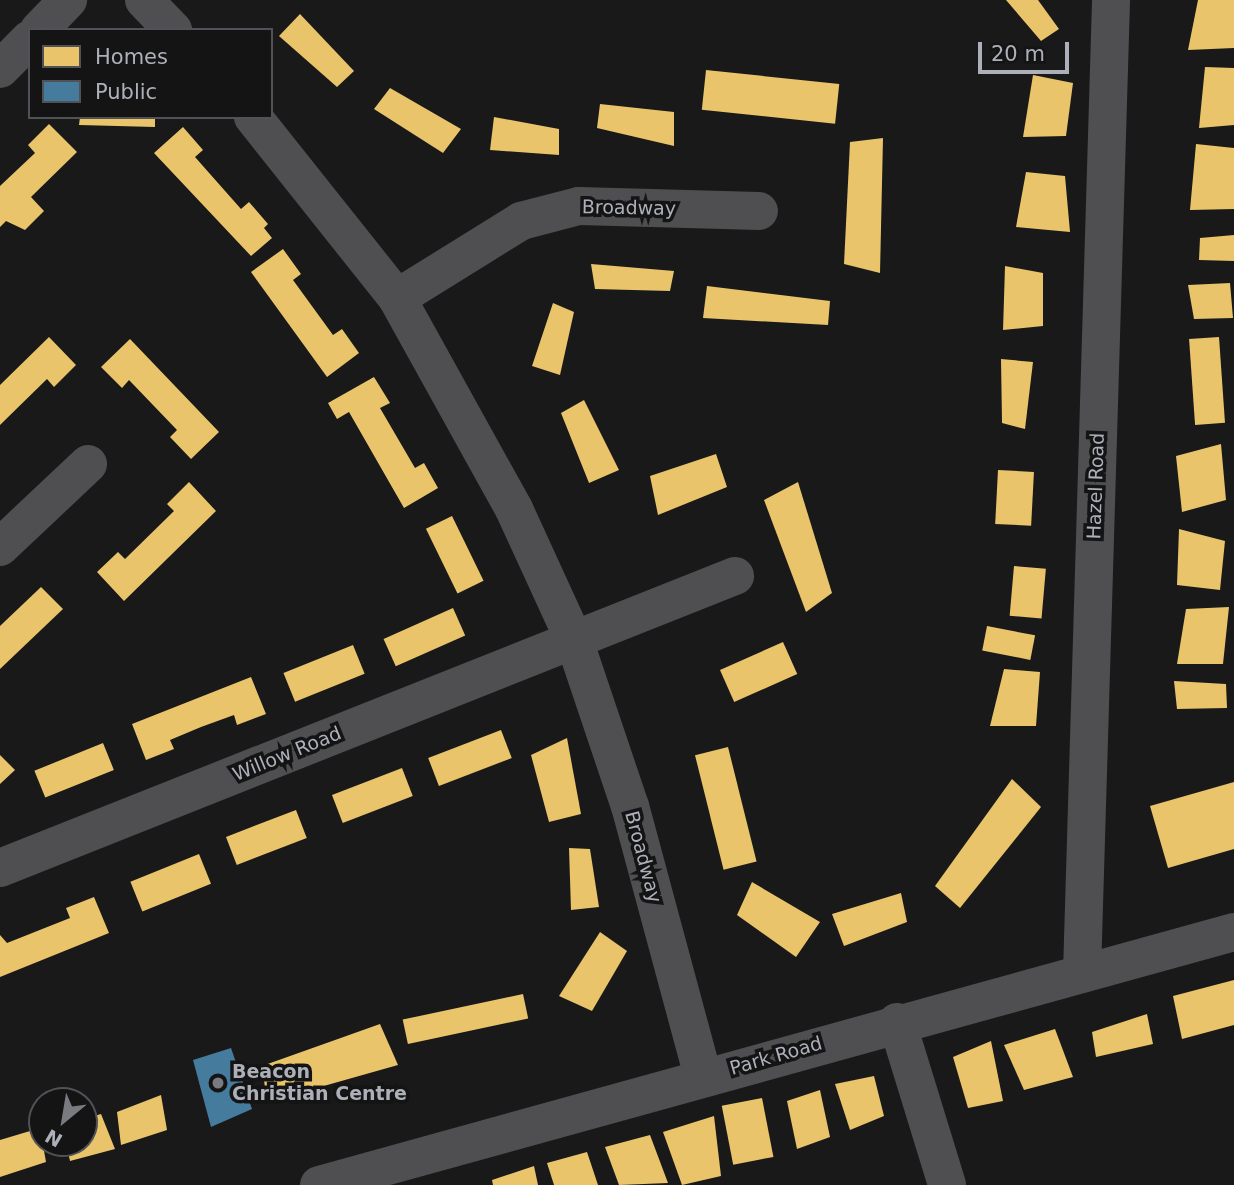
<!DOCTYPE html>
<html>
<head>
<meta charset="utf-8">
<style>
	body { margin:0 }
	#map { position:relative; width:1234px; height:1185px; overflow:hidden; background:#19191a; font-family:"DejaVu Sans",sans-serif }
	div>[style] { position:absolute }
	.homes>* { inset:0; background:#e9c46a; transform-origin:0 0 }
	.public>* { inset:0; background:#457b9d }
	.minor>* { height:38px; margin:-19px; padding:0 19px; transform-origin:19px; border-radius:19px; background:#4f4f52 }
	.dots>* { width:19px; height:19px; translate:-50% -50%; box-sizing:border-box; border:4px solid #141415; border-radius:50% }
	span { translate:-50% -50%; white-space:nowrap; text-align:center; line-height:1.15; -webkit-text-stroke:7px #141415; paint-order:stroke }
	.street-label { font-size:19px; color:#adb0b9 }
	.poi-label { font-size:19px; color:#adb0b9; font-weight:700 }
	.left { translate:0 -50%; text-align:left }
	.legend { position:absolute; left:28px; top:28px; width:245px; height:91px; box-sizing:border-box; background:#141415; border:2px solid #515257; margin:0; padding:9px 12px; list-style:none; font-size:21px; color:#adb0b9 }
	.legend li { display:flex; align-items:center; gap:14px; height:35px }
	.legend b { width:35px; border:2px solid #515257 }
	.north { position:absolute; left:28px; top:1087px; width:70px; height:70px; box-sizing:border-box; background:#141415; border:2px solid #515257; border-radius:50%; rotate:210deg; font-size:19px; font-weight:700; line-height:28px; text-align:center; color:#adb0b9 }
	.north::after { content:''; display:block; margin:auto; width:24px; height:32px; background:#797b81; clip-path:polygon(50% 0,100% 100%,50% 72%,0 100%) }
	.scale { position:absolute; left:978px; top:42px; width:91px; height:32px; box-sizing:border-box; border:4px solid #adb0b9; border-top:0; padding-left:9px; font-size:21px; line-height:24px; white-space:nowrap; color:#adb0b9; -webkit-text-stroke:5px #141415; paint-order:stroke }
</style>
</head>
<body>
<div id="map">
	<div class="homes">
		<div style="clip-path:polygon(1006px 0,1038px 0,1059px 29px,1041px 41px)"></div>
		<div style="clip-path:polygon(1198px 0,1234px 0,1234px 48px,1188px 50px)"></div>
		<div style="clip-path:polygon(300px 14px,354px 71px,337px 87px,279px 36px)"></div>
		<div style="clip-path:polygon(1205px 67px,1234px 68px,1234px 125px,1199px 128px)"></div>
		<div style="left:706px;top:70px;width:134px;height:40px;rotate:6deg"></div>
		<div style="clip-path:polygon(1033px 75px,1073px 83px,1066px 136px,1023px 137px)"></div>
		<div style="clip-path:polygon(390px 88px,461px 129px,443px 153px,374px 109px)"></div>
		<div style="clip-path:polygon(600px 104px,674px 112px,674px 146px,597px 128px)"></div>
		<div style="clip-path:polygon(80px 117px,155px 117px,155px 127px,79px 125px)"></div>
		<div style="clip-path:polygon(494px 117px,559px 129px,559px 155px,490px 150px)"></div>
		<div style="clip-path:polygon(49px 124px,77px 152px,31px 197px,44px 211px,25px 230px,6px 221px,0 227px,0 186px,35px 153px,28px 145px)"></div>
		<div style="clip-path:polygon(183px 127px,203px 150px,195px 157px,241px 209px,249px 202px,268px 224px,264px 228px,272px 238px,251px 256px,154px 153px)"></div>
		<div style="clip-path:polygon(883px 138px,880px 273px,844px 264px,850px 142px)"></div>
		<div style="clip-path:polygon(1196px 144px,1234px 148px,1234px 209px,1190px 210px)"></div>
		<div style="clip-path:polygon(1026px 172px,1065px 176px,1070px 232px,1016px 227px)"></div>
		<div style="clip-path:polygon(1234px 235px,1234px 261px,1199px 260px,1200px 238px)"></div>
		<div style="clip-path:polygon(283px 249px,301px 274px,293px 280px,333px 335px,342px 329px,359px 353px,327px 377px,251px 272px)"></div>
		<div style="clip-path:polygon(591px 264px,674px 271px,670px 291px,595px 289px)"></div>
		<div style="clip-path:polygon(1005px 266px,1043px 273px,1043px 326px,1003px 330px)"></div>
		<div style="clip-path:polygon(1230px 283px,1233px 318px,1194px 319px,1188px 285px)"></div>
		<div style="clip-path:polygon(707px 286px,830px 301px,828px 325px,703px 318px)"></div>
		<div style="clip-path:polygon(553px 303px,574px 312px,560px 375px,532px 366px)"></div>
		<div style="clip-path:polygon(49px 337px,76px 365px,54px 387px,47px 379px,0 425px,0 385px)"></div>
		<div style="left:1219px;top:337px;width:86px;height:30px;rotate:86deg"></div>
		<div style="clip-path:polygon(130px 339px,219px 432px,191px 459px,170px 437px,177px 430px,129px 380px,122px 388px,101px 367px)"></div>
		<div style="clip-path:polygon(1001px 359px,1033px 362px,1025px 429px,1002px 423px)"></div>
		<div style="clip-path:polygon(374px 377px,390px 403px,380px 408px,415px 468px,424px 463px,438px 488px,404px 508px,349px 412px,337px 419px,328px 403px)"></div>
		<div style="clip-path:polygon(584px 400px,619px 470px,589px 483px,561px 413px)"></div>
		<div style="clip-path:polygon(1221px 444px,1226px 500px,1182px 512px,1176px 456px)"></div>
		<div style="clip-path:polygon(716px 454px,727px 487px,658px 515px,650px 476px)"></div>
		<div style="left:998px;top:470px;width:36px;height:54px;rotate:3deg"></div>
		<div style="clip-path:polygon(189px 482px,216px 511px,124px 601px,97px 572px,118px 552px,125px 559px,174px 511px,167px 504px)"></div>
		<div style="clip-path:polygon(798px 482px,832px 593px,806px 612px,764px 500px)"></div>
		<div style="left:452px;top:516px;width:72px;height:29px;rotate:64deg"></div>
		<div style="clip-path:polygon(1179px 529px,1225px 541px,1220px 590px,1177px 585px)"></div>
		<div style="left:1014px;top:566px;width:32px;height:50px;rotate:5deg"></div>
		<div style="clip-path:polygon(41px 587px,63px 609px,0 669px,0 626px)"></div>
		<div style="clip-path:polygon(1229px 607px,1223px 664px,1177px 664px,1186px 609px)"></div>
		<div style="left:453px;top:608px;width:30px;height:76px;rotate:66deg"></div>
		<div style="left:987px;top:626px;width:49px;height:25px;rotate:11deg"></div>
		<div style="left:783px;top:642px;width:35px;height:69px;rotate:66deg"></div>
		<div style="left:353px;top:645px;width:31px;height:75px;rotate:68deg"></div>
		<div style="clip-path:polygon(1004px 669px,1040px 672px,1036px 726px,990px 726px)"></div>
		<div style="clip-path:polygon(251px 677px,266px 714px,237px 725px,234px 715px,201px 727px,170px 740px,174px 749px,146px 760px,132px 724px)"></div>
		<div style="clip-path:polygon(1174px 681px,1226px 684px,1227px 708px,1177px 709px)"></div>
		<div style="left:501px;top:730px;width:30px;height:78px;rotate:69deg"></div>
		<div style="clip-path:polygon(567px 738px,581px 814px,549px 822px,531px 755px)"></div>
		<div style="left:103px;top:743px;width:29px;height:74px;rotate:68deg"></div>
		<div style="left:728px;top:747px;width:118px;height:34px;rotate:76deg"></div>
		<div style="clip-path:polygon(0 755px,15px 770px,0 784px)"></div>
		<div style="left:402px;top:768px;width:30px;height:75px;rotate:69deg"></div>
		<div style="clip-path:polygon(1012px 779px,1041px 807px,960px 908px,935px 886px)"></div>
		<div style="clip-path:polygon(1234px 782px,1234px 849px,1168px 868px,1150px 806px)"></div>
		<div style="left:296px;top:810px;width:30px;height:75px;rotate:69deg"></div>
		<div style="clip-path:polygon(569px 848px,590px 849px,599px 907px,571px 910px)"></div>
		<div style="left:199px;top:854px;width:32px;height:74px;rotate:68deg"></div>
		<div style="clip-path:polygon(752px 882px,820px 922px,796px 957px,737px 915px)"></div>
		<div style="clip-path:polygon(901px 893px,907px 922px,844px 946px,832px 914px)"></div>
		<div style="clip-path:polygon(94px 897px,109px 933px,0 977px,0 935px,7px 943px,70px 918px,66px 908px)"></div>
		<div style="clip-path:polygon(600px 932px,627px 951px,592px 1011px,559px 996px)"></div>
		<div style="clip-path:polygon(1234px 980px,1234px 1025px,1182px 1039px,1173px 996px)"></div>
		<div style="left:523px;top:994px;width:25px;height:123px;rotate:78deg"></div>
		<div style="clip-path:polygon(1147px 1014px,1153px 1044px,1096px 1057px,1092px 1032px)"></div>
		<div style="clip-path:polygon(380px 1024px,398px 1065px,267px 1102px,262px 1066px)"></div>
		<div style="clip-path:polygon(1055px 1029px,1073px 1077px,1024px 1090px,1004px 1045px)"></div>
		<div style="clip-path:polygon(991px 1041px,1003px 1101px,968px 1108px,953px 1057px)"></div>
		<div style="clip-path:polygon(874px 1076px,884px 1116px,850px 1130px,835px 1084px)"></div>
		<div style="clip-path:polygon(820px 1090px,830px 1137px,797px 1149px,787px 1101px)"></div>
		<div style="clip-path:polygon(161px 1095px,167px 1130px,121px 1145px,117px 1112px)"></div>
		<div style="left:762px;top:1098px;width:60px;height:41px;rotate:79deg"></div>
		<div style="clip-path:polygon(101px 1114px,115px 1149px,70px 1161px,66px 1143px,84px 1143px,84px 1119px)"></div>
		<div style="clip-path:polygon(714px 1116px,721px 1176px,682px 1185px,663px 1132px)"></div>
		<div style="clip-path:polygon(40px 1128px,46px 1162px,0 1177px,0 1140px)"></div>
		<div style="clip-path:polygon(650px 1135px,668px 1183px,619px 1185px,605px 1147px)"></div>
		<div style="clip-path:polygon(587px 1152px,598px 1185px,554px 1185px,547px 1163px)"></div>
		<div style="clip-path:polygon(534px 1166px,538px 1185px,493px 1185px,492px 1180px)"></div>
	</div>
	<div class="public">
		<div style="clip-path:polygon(231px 1048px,252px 1109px,211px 1127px,193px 1060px)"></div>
	</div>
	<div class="minor">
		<div style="left:144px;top:0;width:42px;rotate:46deg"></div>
		<div style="left:39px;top:30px;width:42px;rotate:-46deg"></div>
		<div style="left:0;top:69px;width:42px;rotate:-45deg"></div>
		<div style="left:253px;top:117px;width:231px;rotate:51.5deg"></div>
		<div style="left:397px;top:298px;width:241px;rotate:61deg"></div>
		<div style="left:514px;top:509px;width:144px;rotate:65.4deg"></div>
		<div style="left:574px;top:640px;width:175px;rotate:71.4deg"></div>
		<div style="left:630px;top:806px;width:281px;rotate:74.9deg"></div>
		<div style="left:397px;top:298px;width:146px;rotate:-31.8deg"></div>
		<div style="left:521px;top:221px;width:60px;rotate:-14.5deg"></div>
		<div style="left:579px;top:206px;width:180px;rotate:1.6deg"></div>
		<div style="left:0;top:547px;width:121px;rotate:-43.3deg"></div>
		<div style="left:0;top:868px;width:791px;rotate:-21.67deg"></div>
		<div style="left:1082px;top:973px;width:973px;rotate:-88.29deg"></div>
		<div style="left:897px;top:1022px;width:170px;rotate:72.9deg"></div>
		<div style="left:319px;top:1185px;width:949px;rotate:-15.46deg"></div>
	</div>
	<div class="dots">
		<div style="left:218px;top:1083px;background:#797b81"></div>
	</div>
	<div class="street-label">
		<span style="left:629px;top:208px;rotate:1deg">Broadway</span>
		<span style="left:1096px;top:486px;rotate:-88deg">Hazel Road</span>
		<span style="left:287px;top:754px;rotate:-22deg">Willow Road</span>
		<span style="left:643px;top:857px;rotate:75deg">Broadway</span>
		<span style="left:776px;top:1056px;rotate:-16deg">Park Road</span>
	</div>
	<div class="poi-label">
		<span class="left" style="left:232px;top:1083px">Beacon<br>Christian Centre</span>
	</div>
	<ul class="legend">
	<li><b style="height:19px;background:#e9c46a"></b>Homes</li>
	<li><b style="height:19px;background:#457b9d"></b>Public</li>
	</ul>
	<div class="north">N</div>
	<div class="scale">20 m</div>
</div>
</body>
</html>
